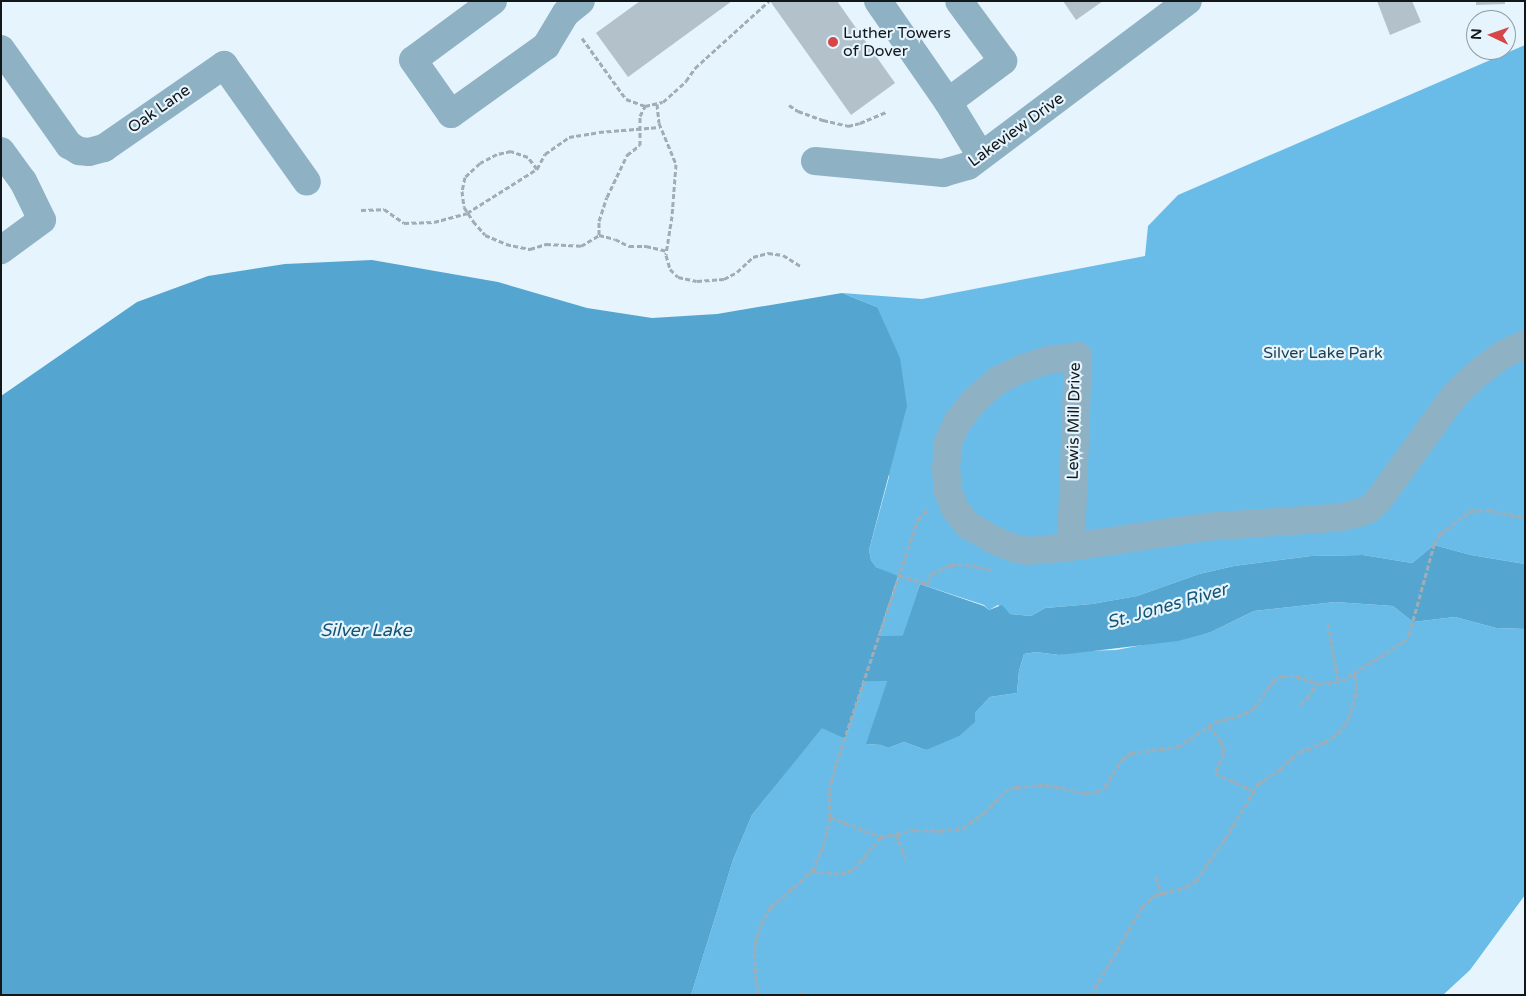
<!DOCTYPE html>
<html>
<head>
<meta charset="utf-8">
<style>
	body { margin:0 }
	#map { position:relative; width:1526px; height:996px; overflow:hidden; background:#e5f4fd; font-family:"Varela Round",sans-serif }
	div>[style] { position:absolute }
	.forest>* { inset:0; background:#6abce8 }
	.water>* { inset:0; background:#54a6d1 }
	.river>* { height:45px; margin:-22.5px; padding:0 22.5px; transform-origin:22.5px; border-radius:22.5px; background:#54a6d1 }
	.building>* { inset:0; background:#b3c1ca }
	.path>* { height:3px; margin-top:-1.5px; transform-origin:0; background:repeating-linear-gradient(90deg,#a1adb4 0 5px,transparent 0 7.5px) }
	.minor>* { height:28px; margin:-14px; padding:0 14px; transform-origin:14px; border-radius:14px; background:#8fb1c4 }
	.dots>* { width:14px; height:14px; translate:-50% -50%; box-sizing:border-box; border:2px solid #e5f4fd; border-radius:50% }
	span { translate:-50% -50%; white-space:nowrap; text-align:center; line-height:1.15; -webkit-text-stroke:4.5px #e5f4fd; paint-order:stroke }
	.poi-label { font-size:16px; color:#12171a }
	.left { translate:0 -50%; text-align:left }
	.street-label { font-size:16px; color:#12171a }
	.park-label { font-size:16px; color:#1b3f52 }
	.water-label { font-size:18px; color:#165674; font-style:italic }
	.frame { position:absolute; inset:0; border:2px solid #12171a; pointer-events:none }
	.north { position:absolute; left:1466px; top:10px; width:50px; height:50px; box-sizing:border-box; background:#e5f4fd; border:1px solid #919ca2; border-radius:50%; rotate:273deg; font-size:14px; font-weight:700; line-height:20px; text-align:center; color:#12171a }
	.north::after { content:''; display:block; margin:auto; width:18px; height:22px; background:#d64648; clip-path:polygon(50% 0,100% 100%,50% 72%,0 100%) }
</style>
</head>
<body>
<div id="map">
	<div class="forest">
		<div style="clip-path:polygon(1525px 45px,1525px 564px,1471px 555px,1434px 545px,1412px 563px,1363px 555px,1311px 556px,1234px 566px,1199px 574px,1137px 596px,1092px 604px,1045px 608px,1031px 616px,1010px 614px,998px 605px,989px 610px,984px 605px,920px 584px,867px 744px,881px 745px,888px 748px,904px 742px,926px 750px,975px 713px,990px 697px,1017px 693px,1019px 671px,1024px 654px,1036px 652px,1059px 655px,1080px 651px,1116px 650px,1211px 632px,1254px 611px,1335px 602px,1393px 606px,1413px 622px,1455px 617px,1496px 628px,1525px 629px,1525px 895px,1470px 970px,1443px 995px,691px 995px,733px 860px,752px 815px,822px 727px,845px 739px,898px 577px,876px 567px,871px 560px,869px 550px,889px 477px,877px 307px,842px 293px,922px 299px,1145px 256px,1148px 226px,1178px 195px)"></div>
	</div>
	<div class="water">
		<div style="clip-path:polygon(372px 260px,498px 282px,587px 308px,652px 318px,717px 314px,842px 293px,877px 307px,900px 358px,907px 406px,869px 550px,871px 560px,876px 567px,898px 576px,845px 739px,822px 728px,752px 815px,733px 860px,691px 995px,1px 995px,1px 396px,137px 302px,208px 276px,285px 264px)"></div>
		<div style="clip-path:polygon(1434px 545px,1471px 555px,1525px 564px,1525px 629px,1496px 628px,1455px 617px,1413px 622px,1393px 606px,1335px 602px,1254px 611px,1211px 632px,1178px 641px,1059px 655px,1036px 652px,1024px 654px,1019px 671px,1017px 693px,990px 697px,975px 713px,975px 722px,959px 736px,926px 750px,904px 742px,888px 748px,881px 745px,866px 744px,920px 584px,984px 606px,989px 610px,1002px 605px,1010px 614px,1031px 616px,1045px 608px,1092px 604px,1137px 596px,1199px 574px,1234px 566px,1311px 556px,1363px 555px,1412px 563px)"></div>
	</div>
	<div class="river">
		<div style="left:809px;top:659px;width:148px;rotate:-0.8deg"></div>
	</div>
	<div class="building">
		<div style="clip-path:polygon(640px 1px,732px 1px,628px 77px,596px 33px)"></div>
		<div style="clip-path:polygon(770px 1px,837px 1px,895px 83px,851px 115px)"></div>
		<div style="clip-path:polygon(1063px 1px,1103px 1px,1076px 20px)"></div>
		<div style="clip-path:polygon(1377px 1px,1412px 1px,1421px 22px,1390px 35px)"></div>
		<div style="clip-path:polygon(1476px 1px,1505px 1px,1505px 4px,1476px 5px)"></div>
	</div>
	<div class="path">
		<div style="left:582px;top:38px;width:75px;rotate:54.2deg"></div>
		<div style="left:626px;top:99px;width:20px;rotate:20deg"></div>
		<div style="left:645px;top:106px;width:18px;rotate:-13deg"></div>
		<div style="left:663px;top:102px;width:31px;rotate:-42deg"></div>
		<div style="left:686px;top:81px;width:16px;rotate:-55deg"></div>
		<div style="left:695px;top:68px;width:100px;rotate:-42.2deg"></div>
		<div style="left:657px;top:104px;width:19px;rotate:84deg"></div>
		<div style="left:659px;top:123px;width:44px;rotate:67.5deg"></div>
		<div style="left:676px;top:164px;width:52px;rotate:94.4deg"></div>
		<div style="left:672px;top:216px;width:39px;rotate:99deg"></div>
		<div style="left:666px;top:255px;width:15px;rotate:74deg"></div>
		<div style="left:670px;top:269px;width:11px;rotate:45deg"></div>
		<div style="left:678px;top:277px;width:19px;rotate:12deg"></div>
		<div style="left:697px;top:281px;width:27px;rotate:-4deg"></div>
		<div style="left:724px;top:279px;width:15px;rotate:-28deg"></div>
		<div style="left:737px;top:272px;width:22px;rotate:-43deg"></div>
		<div style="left:753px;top:257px;width:16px;rotate:-15deg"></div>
		<div style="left:768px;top:253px;width:15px;rotate:8deg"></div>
		<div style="left:783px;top:255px;width:22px;rotate:32deg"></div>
		<div style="left:789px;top:105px;width:11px;rotate:34deg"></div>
		<div style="left:798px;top:111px;width:27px;rotate:20deg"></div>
		<div style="left:823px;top:120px;width:26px;rotate:13deg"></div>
		<div style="left:848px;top:126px;width:12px;rotate:-14deg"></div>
		<div style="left:860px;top:123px;width:28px;rotate:-23deg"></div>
		<div style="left:537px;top:169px;width:15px;rotate:-127deg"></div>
		<div style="left:528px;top:157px;width:18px;rotate:-161deg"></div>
		<div style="left:511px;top:151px;width:14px;rotate:168deg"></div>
		<div style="left:497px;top:154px;width:19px;rotate:152deg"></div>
		<div style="left:480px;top:163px;width:21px;rotate:137deg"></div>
		<div style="left:465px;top:177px;width:14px;rotate:102deg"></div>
		<div style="left:462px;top:191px;width:16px;rotate:83deg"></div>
		<div style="left:464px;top:207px;width:17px;rotate:57deg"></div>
		<div style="left:473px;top:221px;width:18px;rotate:49deg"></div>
		<div style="left:485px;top:235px;width:23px;rotate:23deg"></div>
		<div style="left:506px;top:244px;width:25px;rotate:12deg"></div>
		<div style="left:530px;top:249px;width:17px;rotate:-17deg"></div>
		<div style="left:546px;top:244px;width:35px;rotate:3deg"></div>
		<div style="left:581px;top:246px;width:21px;rotate:-31deg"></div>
		<div style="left:599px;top:235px;width:16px;rotate:14deg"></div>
		<div style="left:615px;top:239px;width:16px;rotate:27deg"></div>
		<div style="left:629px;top:246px;width:17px"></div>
		<div style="left:646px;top:246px;width:22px;rotate:13deg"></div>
		<div style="left:361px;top:210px;width:23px;rotate:-2deg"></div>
		<div style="left:384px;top:209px;width:24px;rotate:35deg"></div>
		<div style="left:404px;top:223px;width:30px;rotate:-2deg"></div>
		<div style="left:434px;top:222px;width:34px;rotate:-15deg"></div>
		<div style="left:467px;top:213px;width:83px;rotate:-32.2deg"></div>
		<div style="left:537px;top:169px;width:17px;rotate:-62deg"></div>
		<div style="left:545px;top:154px;width:29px;rotate:-35deg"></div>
		<div style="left:569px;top:137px;width:30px;rotate:-9deg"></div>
		<div style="left:599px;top:132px;width:61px;rotate:-4.7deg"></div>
		<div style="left:599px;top:235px;width:14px;rotate:-90deg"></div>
		<div style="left:599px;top:221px;width:25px;rotate:-72deg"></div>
		<div style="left:607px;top:197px;width:47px;rotate:-64.5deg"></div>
		<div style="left:627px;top:155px;width:16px;rotate:-38deg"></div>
		<div style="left:640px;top:145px;width:29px;rotate:-90deg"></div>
		<div style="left:640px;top:116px;width:11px;rotate:-63deg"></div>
		<div style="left:899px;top:575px;width:29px;rotate:18deg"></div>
		<div style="left:927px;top:584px;width:11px;rotate:-68deg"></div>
		<div style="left:931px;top:574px;width:21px;rotate:-25deg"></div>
		<div style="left:950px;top:565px;width:15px;rotate:-4deg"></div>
		<div style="left:965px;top:564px;width:28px;rotate:13deg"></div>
		<div style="left:1328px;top:623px;width:59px;rotate:80.2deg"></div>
		<div style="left:1300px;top:705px;width:10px;rotate:-45deg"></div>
		<div style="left:1307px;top:698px;width:17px;rotate:-57deg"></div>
		<div style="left:1208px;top:726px;width:20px;rotate:49deg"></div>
		<div style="left:1221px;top:741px;width:6px;rotate:72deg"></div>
		<div style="left:1223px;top:747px;width:6px;rotate:81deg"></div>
		<div style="left:1224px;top:753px;width:22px;rotate:114deg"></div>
		<div style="left:1215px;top:773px;width:41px;rotate:24.7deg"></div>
		<div style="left:830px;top:817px;width:55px;rotate:21.4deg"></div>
		<div style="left:881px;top:837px;width:35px;rotate:-12deg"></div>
		<div style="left:915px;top:830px;width:25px;rotate:2deg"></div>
		<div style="left:940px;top:831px;width:23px;rotate:-7deg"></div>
		<div style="left:963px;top:828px;width:26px;rotate:-36deg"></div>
		<div style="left:984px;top:813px;width:30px;rotate:-46deg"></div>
		<div style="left:1005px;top:791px;width:12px;rotate:-20deg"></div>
		<div style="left:1016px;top:787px;width:31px;rotate:-4deg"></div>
		<div style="left:1047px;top:785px;width:39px;rotate:12deg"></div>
		<div style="left:1085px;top:793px;width:12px;rotate:-5deg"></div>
		<div style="left:1097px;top:792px;width:9px;rotate:-32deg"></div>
		<div style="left:1105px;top:787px;width:32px;rotate:-58deg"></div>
		<div style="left:1122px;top:760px;width:11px;rotate:-41deg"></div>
		<div style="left:1130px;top:753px;width:47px;rotate:-7.3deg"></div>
		<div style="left:1177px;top:747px;width:45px;rotate:-33.3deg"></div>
		<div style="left:1215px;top:722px;width:30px;rotate:-15deg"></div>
		<div style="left:1244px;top:714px;width:12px;rotate:-31deg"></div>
		<div style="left:1254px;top:708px;width:33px;rotate:-55deg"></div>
		<div style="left:1273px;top:681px;width:10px;rotate:-29deg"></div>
		<div style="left:1282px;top:676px;width:14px"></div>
		<div style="left:1296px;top:676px;width:24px;rotate:19deg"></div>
		<div style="left:1319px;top:684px;width:23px;rotate:-7deg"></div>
		<div style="left:1342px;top:681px;width:14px;rotate:-34deg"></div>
		<div style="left:896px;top:834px;width:26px;rotate:69deg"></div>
		<div style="left:812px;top:871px;width:29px;rotate:6deg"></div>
		<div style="left:841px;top:874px;width:14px;rotate:-21deg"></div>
		<div style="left:854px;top:869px;width:42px;rotate:-49.8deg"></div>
		<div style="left:1156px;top:876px;width:19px;rotate:74deg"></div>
		<div style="left:758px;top:995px;width:37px;rotate:-96deg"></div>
		<div style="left:754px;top:958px;width:14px;rotate:-86deg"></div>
		<div style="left:755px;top:944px;width:21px;rotate:-73deg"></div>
		<div style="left:761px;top:924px;width:20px;rotate:-60deg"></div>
		<div style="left:771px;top:907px;width:55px;rotate:-41.3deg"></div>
		<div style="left:812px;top:871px;width:30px;rotate:-66deg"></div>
		<div style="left:824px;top:844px;width:28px;rotate:-77deg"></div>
		<div style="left:830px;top:817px;width:25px;rotate:-92deg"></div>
		<div style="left:829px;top:792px;width:23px;rotate:-77deg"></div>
		<div style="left:834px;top:770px;width:265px;rotate:-71.5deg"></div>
		<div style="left:918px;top:519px;width:13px;rotate:-42deg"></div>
		<div style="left:792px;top:995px;width:16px;rotate:-11deg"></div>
		<div style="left:1091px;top:995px;width:102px;rotate:-59.9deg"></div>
		<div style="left:1142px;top:907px;width:18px;rotate:-43deg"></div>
		<div style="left:1155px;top:895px;width:32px;rotate:-14deg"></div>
		<div style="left:1186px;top:887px;width:12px;rotate:-31deg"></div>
		<div style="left:1196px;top:881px;width:51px;rotate:-55.4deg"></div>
		<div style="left:1225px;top:839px;width:64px;rotate:-59deg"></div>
		<div style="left:1258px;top:784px;width:27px;rotate:-34deg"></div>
		<div style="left:1280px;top:769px;width:25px;rotate:-42deg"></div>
		<div style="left:1299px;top:752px;width:28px;rotate:-21deg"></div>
		<div style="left:1325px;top:742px;width:16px;rotate:-35deg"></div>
		<div style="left:1338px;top:733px;width:16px;rotate:-52deg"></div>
		<div style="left:1348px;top:720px;width:23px;rotate:-72deg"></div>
		<div style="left:1355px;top:698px;width:12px;rotate:-81deg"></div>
		<div style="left:1357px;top:686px;width:13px;rotate:-103deg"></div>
		<div style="left:1354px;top:673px;width:58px;rotate:-32.3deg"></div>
		<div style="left:1403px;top:642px;width:9px;rotate:-49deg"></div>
		<div style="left:1409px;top:635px;width:93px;rotate:-74.5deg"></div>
		<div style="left:1434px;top:545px;width:13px;rotate:-61deg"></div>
		<div style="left:1440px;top:534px;width:38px;rotate:-37deg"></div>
		<div style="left:1470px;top:511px;width:18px;rotate:-3deg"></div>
		<div style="left:1488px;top:510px;width:38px;rotate:12deg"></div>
	</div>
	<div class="minor">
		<div style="left:493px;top:1px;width:99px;rotate:143.6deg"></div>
		<div style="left:413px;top:60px;width:66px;rotate:54.9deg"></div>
		<div style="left:451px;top:114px;width:117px;rotate:-35.6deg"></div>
		<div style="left:546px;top:46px;width:39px;rotate:-59deg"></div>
		<div style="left:566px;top:13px;width:19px;rotate:-39deg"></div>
		<div style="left:878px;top:1px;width:123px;rotate:55.3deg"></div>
		<div style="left:948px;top:102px;width:63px;rotate:58.6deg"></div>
		<div style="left:1px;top:49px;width:118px;rotate:54.7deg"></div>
		<div style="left:69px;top:145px;width:12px;rotate:31deg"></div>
		<div style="left:79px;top:151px;width:10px;rotate:6deg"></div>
		<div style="left:89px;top:152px;width:16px;rotate:-15deg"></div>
		<div style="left:104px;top:148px;width:146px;rotate:-34.7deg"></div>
		<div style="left:224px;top:65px;width:143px;rotate:54.6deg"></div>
		<div style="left:948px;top:102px;width:69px;rotate:-36.7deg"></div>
		<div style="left:1003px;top:61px;width:74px;rotate:-126.3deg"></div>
		<div style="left:1px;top:151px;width:37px;rotate:54deg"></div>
		<div style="left:23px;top:181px;width:43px;rotate:64deg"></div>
		<div style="left:42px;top:220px;width:51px;rotate:143.8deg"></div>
		<div style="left:815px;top:161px;width:129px;rotate:5.4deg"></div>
		<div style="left:943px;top:173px;width:26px;rotate:-16deg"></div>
		<div style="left:968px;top:166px;width:275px;rotate:-36.9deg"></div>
		<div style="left:1071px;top:547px;width:191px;rotate:-87.9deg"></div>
		<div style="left:1078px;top:356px;width:30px;rotate:172deg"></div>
		<div style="left:1048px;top:360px;width:26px;rotate:162deg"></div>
		<div style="left:1023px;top:368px;width:28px;rotate:154deg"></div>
		<div style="left:998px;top:380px;width:32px;rotate:139deg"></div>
		<div style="left:974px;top:401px;width:26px;rotate:129deg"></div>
		<div style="left:958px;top:421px;width:23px;rotate:115deg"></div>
		<div style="left:948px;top:442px;width:26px;rotate:94deg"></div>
		<div style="left:946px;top:468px;width:23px;rotate:85deg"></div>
		<div style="left:948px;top:491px;width:19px;rotate:69deg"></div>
		<div style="left:955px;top:509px;width:21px;rotate:51deg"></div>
		<div style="left:968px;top:525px;width:32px;rotate:30deg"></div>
		<div style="left:996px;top:541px;width:18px;rotate:22deg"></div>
		<div style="left:1013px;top:548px;width:15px;rotate:11deg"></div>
		<div style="left:1028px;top:551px;width:43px;rotate:-5.3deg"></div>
		<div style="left:1071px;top:547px;width:135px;rotate:-8.5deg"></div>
		<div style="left:1205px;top:527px;width:115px;rotate:-4deg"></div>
		<div style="left:1320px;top:519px;width:27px;rotate:-6deg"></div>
		<div style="left:1347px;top:516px;width:16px;rotate:-15deg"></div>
		<div style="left:1362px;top:512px;width:11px;rotate:-27deg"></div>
		<div style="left:1372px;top:507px;width:12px;rotate:-48deg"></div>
		<div style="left:1380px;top:498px;width:125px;rotate:-54.1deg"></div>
		<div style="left:1453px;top:397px;width:33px;rotate:-44deg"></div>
		<div style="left:1477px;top:374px;width:34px;rotate:-37deg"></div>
		<div style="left:1504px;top:354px;width:23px;rotate:-25deg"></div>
	</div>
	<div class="dots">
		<div style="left:833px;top:42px;background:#d64648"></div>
	</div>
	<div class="poi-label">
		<span class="left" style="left:843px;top:42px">Luther Towers<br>of Dover</span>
	</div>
	<div class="street-label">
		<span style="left:159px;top:109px;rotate:-35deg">Oak Lane</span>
		<span style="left:1016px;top:130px;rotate:-36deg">Lakeview Drive</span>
		<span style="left:1074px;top:421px;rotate:-89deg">Lewis Mill Drive</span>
	</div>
	<div class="park-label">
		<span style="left:1323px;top:353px">Silver Lake Park</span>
	</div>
	<div class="water-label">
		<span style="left:1167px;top:606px;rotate:-16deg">St. Jones River</span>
		<span style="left:366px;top:630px">Silver Lake</span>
	</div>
	<div class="frame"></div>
	<div class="north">N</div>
</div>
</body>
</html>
